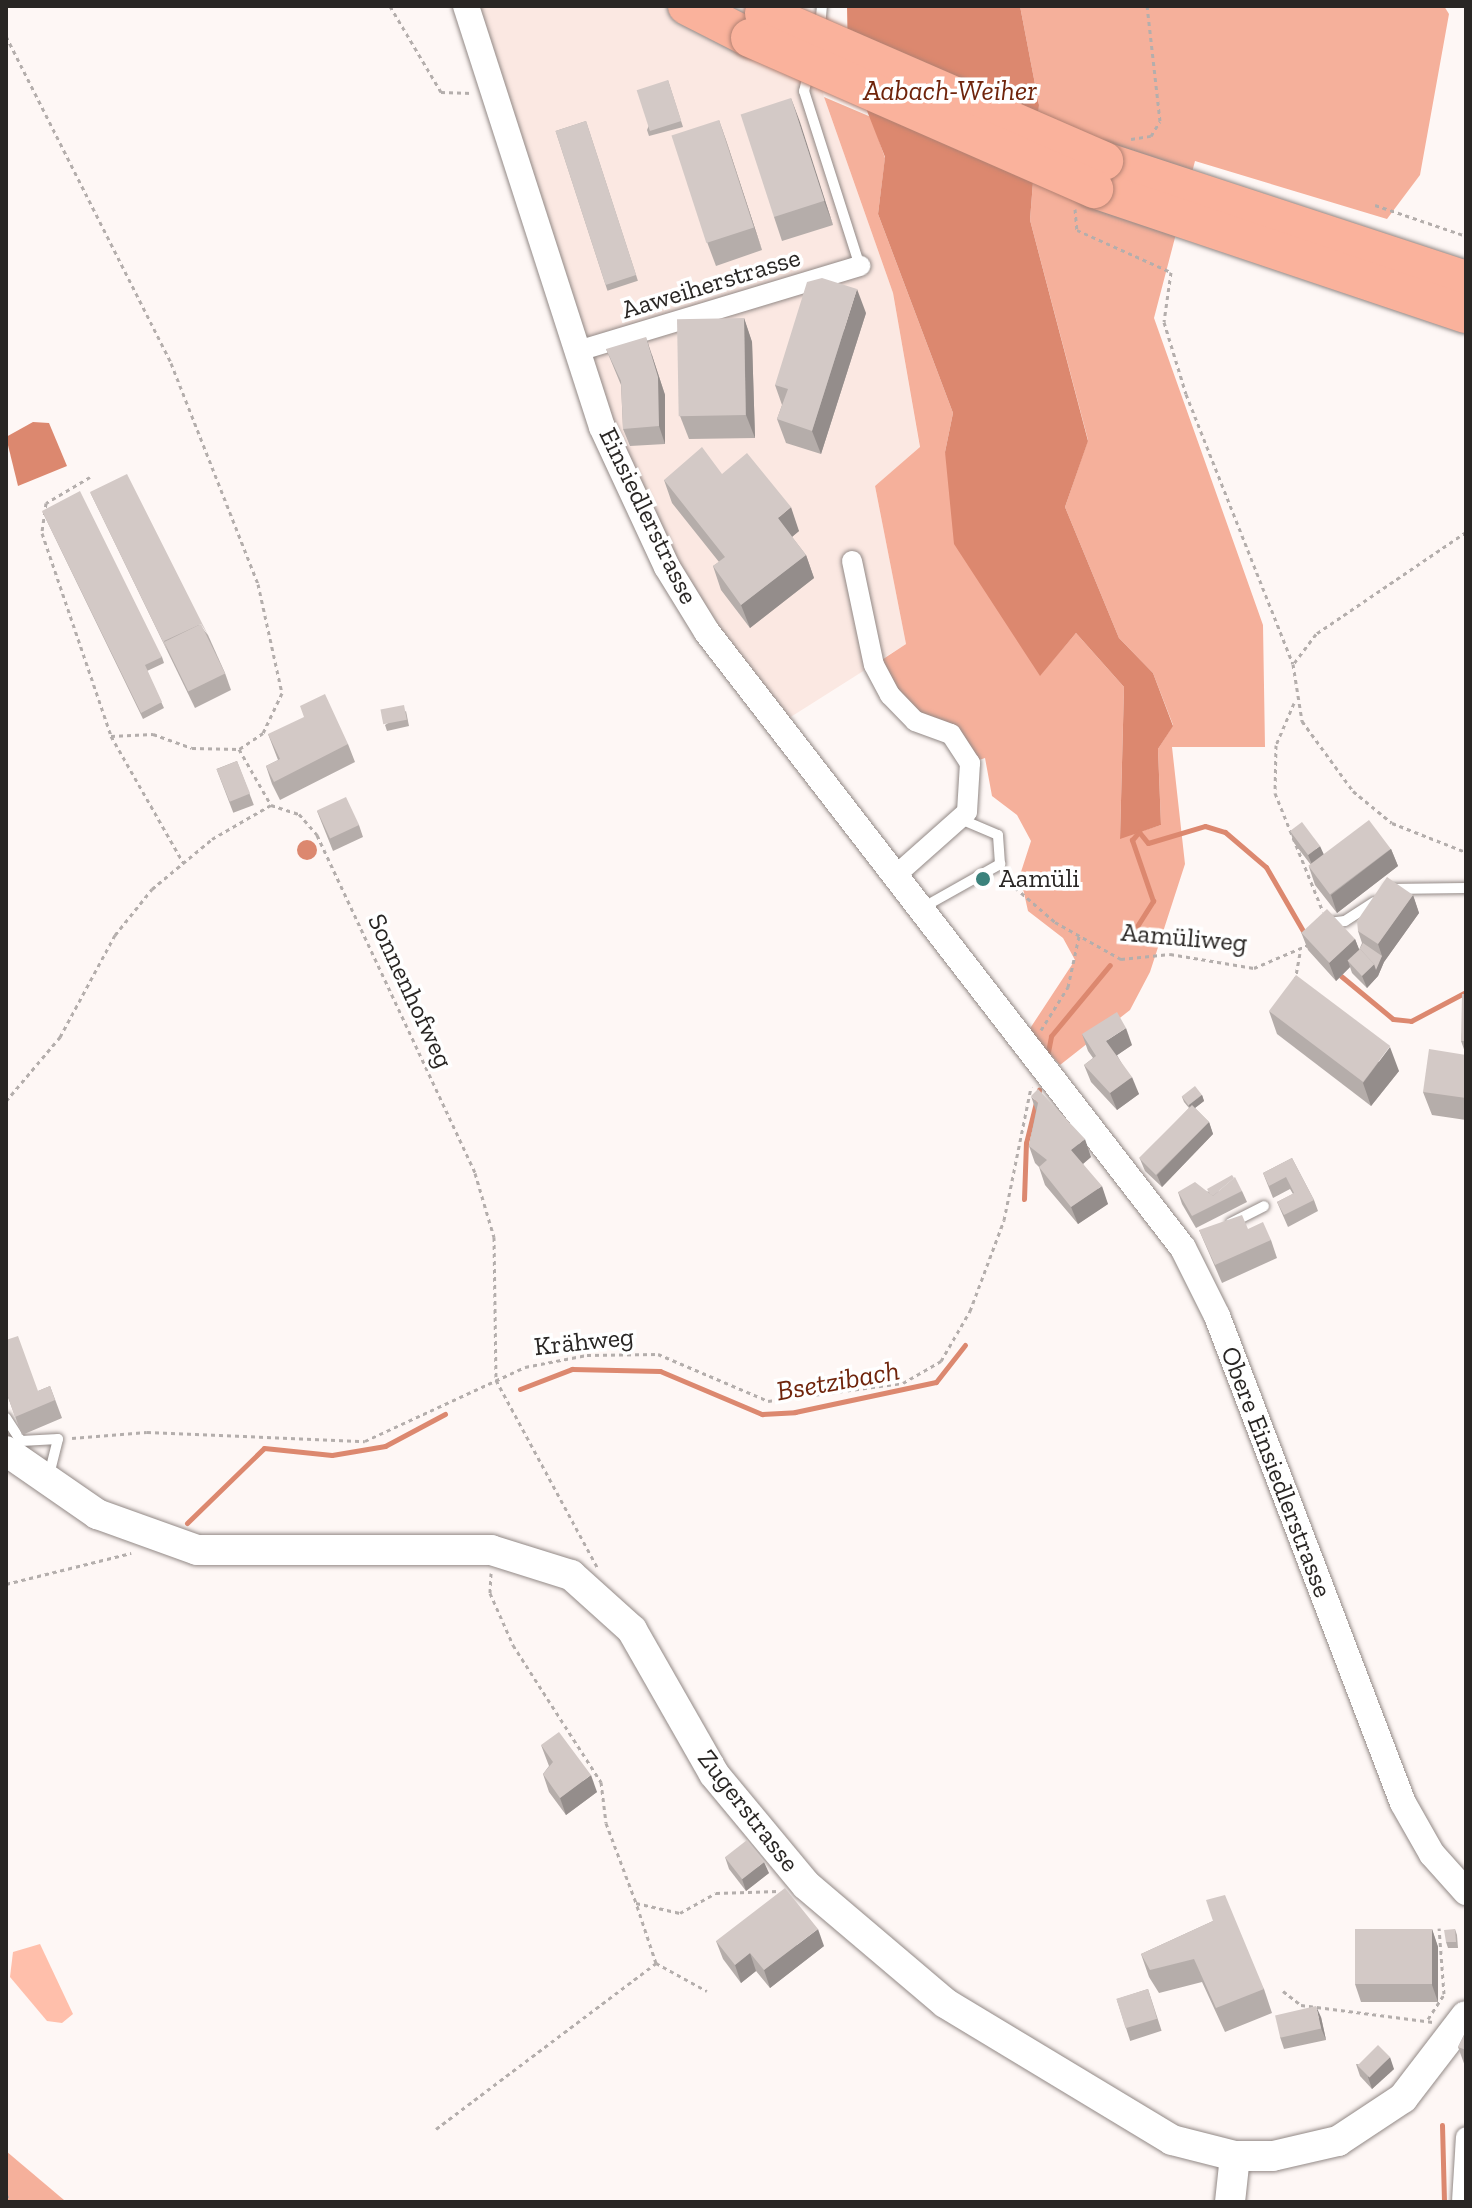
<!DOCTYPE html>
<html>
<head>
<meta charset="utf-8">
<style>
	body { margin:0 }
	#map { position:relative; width:1472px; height:2208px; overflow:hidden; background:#fef7f5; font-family:"Zilla Slab",serif }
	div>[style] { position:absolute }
	.built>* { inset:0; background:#fbe8e2 }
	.green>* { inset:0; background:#ffbfab }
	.forest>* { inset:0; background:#f5b09b }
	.water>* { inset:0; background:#dc886f }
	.round { border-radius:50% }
	.stream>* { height:5px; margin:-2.5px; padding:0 2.5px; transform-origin:2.5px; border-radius:2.5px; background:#dc886f }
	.path>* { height:3px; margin-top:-1.5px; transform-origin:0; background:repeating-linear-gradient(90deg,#b4aeac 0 4px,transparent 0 8px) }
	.roads { filter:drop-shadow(0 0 2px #928986) drop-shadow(0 0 2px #928986) }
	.service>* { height:10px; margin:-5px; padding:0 5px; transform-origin:5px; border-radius:5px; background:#fff }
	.minor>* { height:20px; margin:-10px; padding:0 10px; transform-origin:10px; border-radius:10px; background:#fff }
	.tertiary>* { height:26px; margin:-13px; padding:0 13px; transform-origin:13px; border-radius:13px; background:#fff }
	.secondary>* { height:30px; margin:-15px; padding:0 15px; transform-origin:15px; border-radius:15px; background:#fff }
	.motorway>* { height:38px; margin:-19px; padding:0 19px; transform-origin:19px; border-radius:19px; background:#fab29c }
	.bridges { filter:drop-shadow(0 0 2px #b18172) drop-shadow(0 0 2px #b18172) }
	.motorway-bridge>* { height:38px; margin:-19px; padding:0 19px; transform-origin:19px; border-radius:19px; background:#fab29c }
	.wall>* { inset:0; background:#b5adaa; transform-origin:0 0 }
	.shaded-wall>* { inset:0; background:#948d8b }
	.building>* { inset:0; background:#d3c9c6; transform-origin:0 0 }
	.dots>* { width:22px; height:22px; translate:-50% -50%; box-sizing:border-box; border:4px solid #fff; border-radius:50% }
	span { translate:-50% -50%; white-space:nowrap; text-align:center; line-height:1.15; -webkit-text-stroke:7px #fff; paint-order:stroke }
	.street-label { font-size:26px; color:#292624 }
	.poi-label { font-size:26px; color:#292624 }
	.left { translate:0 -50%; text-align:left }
	.water-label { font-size:28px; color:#6f240b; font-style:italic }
	.frame { position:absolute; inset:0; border:8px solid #292624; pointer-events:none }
</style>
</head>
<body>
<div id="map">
	<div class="built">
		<div style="clip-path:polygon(466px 6px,802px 6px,824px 97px,893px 293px,920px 448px,875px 486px,906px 644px,778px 725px,632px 496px)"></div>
	</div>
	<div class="green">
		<div style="clip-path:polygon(40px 1944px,73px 2014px,62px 2023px,47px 2021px,10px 1977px,13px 1952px)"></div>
	</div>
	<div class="forest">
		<div style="clip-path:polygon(1020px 6px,1444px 6px,1449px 14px,1420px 175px,1387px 219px,1195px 161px,1154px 318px,1263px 625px,1265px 747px,1172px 747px,1185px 864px,1150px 972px,1130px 1010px,1060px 1065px,1029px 1030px,1075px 960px,1063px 938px,1028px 911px,1020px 875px,1031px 841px,1017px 815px,992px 796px,985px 758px,970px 763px,949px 731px,915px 721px,874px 665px,906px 644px,875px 486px,920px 447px,893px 293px,824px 97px,871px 117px,885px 158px,878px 214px,953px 413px,945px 452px,1040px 675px,1076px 633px,1124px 687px,1120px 838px,1161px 825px,1158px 749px,1173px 725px,1153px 673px,1119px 638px,1065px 507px,1088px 440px,1030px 220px,1039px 105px)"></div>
		<div style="clip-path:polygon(6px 2151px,64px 2200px,66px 2202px,6px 2202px)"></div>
	</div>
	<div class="water">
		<div style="clip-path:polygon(847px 6px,1020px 6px,1039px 105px,1030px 220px,1088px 441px,1065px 507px,1119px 638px,1153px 673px,1173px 726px,1158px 749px,1161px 825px,1120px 839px,1124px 687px,1076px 633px,1040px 676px,954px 544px,945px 452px,953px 413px,878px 214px,885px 157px,848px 62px)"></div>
		<div style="clip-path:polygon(33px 422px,49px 423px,67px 466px,18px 486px,6px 437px)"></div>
		<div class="round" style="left:297px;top:840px;width:20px;height:20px"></div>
	</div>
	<div class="stream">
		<div style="left:1139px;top:832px;width:14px;rotate:51deg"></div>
		<div style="left:1148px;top:843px;width:59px;rotate:-16.6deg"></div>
		<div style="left:1205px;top:826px;width:21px;rotate:17deg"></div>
		<div style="left:1225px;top:832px;width:54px;rotate:40.5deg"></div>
		<div style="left:1266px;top:867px;width:80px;rotate:59.9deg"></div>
		<div style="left:1127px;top:942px;width:49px;rotate:-57.6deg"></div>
		<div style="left:1153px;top:901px;width:65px;rotate:-109deg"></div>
		<div style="left:1132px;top:840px;width:11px;rotate:-49deg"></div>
		<div style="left:1341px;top:976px;width:67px;rotate:39.6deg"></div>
		<div style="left:1393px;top:1019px;width:18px;rotate:6deg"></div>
		<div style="left:1411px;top:1021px;width:62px;rotate:-27.8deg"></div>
		<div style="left:1047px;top:1057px;width:21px;rotate:-79deg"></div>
		<div style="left:1051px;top:1036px;width:92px;rotate:-50.3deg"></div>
		<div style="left:1024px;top:1199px;width:56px;rotate:-88deg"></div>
		<div style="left:1026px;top:1143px;width:55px;rotate:-76.2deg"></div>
		<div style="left:520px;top:1389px;width:56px;rotate:-21deg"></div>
		<div style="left:572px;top:1369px;width:88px;rotate:1.3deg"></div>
		<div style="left:660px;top:1371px;width:111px;rotate:22.9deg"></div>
		<div style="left:762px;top:1414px;width:33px;rotate:-3deg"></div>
		<div style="left:795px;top:1412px;width:144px;rotate:-12deg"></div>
		<div style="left:936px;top:1382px;width:47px;rotate:-51.9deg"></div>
		<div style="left:187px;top:1523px;width:107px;rotate:-44.2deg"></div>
		<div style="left:264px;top:1448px;width:68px;rotate:5.9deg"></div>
		<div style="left:332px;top:1455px;width:54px;rotate:-9.6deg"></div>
		<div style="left:385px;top:1446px;width:68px;rotate:-28.1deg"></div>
		<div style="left:1442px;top:2125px;width:77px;rotate:88.5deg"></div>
	</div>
	<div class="path">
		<div style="left:390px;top:6px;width:100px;rotate:59.3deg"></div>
		<div style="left:441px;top:92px;width:31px;rotate:2deg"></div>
		<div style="left:6px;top:36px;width:366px;rotate:63.2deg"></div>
		<div style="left:171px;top:363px;width:238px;rotate:68.5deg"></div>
		<div style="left:258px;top:584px;width:112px;rotate:77.6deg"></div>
		<div style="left:282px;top:693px;width:44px;rotate:115.4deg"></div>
		<div style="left:263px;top:733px;width:29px;rotate:146deg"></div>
		<div style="left:1131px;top:139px;width:20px;rotate:-9deg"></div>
		<div style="left:1151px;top:136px;width:17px;rotate:-59deg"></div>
		<div style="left:1160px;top:121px;width:116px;rotate:-96.4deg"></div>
		<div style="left:1375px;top:205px;width:96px;rotate:18.8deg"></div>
		<div style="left:1075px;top:209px;width:21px;rotate:85deg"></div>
		<div style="left:1077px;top:230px;width:103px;rotate:24.1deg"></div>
		<div style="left:1171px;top:272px;width:50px;rotate:98deg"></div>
		<div style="left:1164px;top:322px;width:75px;rotate:73deg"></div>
		<div style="left:1186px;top:394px;width:290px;rotate:68.4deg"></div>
		<div style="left:90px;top:477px;width:51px;rotate:149.4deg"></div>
		<div style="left:46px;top:503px;width:30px;rotate:98deg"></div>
		<div style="left:42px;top:533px;width:214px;rotate:71.2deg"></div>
		<div style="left:111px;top:736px;width:145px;rotate:60.3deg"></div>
		<div style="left:1466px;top:532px;width:181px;rotate:145.8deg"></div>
		<div style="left:1316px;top:634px;width:38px;rotate:127deg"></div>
		<div style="left:1293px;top:664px;width:58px;rotate:81deg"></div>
		<div style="left:1302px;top:721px;width:87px;rotate:53.9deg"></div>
		<div style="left:1353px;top:791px;width:50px;rotate:39.4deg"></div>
		<div style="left:1392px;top:823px;width:79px;rotate:21.4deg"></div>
		<div style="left:1294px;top:703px;width:46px;rotate:113.2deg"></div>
		<div style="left:1276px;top:745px;width:48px;rotate:91.2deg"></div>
		<div style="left:1275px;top:793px;width:128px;rotate:68deg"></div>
		<div style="left:111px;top:736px;width:42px;rotate:-2.7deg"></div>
		<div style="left:153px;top:734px;width:41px;rotate:19.7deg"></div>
		<div style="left:192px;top:748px;width:47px;rotate:1.2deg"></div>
		<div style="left:239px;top:749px;width:64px;rotate:60.3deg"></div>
		<div style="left:1003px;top:877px;width:69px;rotate:40.9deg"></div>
		<div style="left:1055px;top:922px;width:76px;rotate:29.3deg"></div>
		<div style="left:1121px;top:959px;width:49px;rotate:-5.8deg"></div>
		<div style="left:1170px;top:954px;width:85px;rotate:9.5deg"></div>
		<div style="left:1254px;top:968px;width:59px;rotate:-23.1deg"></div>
		<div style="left:1295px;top:981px;width:28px;rotate:-80deg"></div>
		<div style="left:1041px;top:1030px;width:51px;rotate:-57.9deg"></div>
		<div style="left:1068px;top:987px;width:52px;rotate:-77.8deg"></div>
		<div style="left:6px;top:1101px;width:84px;rotate:-49.8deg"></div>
		<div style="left:60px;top:1037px;width:116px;rotate:-61.7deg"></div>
		<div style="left:115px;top:935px;width:59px;rotate:-51.2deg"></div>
		<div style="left:152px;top:889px;width:78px;rotate:-39.8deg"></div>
		<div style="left:212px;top:839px;width:68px;rotate:-30deg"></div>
		<div style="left:271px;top:805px;width:29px;rotate:18deg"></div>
		<div style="left:299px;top:814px;width:28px;rotate:49deg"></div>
		<div style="left:317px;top:835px;width:373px;rotate:64.9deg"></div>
		<div style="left:475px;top:1173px;width:67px;rotate:73.5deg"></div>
		<div style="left:494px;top:1237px;width:143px;rotate:89.2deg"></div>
		<div style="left:496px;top:1380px;width:213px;rotate:61.6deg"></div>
		<div style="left:72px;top:1438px;width:75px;rotate:-4.6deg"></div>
		<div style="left:147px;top:1432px;width:218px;rotate:2.4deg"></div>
		<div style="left:365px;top:1441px;width:176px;rotate:-24.8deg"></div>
		<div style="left:525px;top:1367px;width:63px;rotate:-11deg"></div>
		<div style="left:587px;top:1355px;width:71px;rotate:-0.8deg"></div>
		<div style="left:658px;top:1354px;width:120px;rotate:23.1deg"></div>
		<div style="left:768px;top:1401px;width:136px;rotate:-7.6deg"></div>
		<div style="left:903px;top:1383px;width:44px;rotate:-30.1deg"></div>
		<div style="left:941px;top:1361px;width:58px;rotate:-59.9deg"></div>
		<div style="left:970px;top:1311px;width:97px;rotate:-69.5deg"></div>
		<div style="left:1004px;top:1220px;width:136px;rotate:-78.5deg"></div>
		<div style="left:491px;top:1573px;width:20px;rotate:93deg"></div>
		<div style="left:490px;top:1593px;width:57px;rotate:66.1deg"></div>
		<div style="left:513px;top:1645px;width:163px;rotate:57.3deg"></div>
		<div style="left:601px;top:1782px;width:41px;rotate:83deg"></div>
		<div style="left:606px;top:1823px;width:85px;rotate:69.4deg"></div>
		<div style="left:636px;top:1903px;width:45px;rotate:12.8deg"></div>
		<div style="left:680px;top:1913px;width:41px;rotate:-29.1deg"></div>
		<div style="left:716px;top:1893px;width:63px;rotate:-1.8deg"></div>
		<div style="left:6px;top:1584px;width:129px;rotate:-13.9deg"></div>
		<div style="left:656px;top:1963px;width:58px;rotate:28.8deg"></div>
		<div style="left:1283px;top:1991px;width:23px;rotate:38deg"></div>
		<div style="left:1301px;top:2005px;width:133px;rotate:7.3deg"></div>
		<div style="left:1428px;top:2019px;width:30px;rotate:-57deg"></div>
		<div style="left:1444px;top:1994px;width:66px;rotate:-94.3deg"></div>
		<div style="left:436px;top:2129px;width:276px;rotate:-37deg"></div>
		<div style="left:656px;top:1963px;width:63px;rotate:-108.4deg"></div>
		<div style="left:6px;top:2194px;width:9px;rotate:63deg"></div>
	</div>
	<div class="roads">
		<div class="service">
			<div style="left:820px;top:28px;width:22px;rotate:-85deg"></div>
			<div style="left:809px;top:70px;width:22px;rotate:103deg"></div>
			<div style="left:804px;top:91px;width:184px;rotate:72.3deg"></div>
			<div style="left:1389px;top:889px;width:77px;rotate:-0.7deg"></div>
			<div style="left:922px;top:908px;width:90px;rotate:-29.4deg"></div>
			<div style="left:1000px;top:864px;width:29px;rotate:-94deg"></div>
			<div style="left:998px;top:835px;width:39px;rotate:-157deg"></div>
			<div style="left:1328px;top:923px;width:17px;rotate:-7deg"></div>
			<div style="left:1345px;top:921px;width:35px;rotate:-33deg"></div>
			<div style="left:1231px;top:1223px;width:37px;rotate:-27deg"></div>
			<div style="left:6px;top:1418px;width:27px;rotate:57deg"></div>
			<div style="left:21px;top:1441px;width:37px;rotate:-3deg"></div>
			<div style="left:58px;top:1439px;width:38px;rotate:104deg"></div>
		</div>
		<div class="minor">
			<div style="left:578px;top:351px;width:295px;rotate:-16.8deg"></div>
			<div style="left:852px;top:561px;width:106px;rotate:78.1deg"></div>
			<div style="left:874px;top:665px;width:34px;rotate:62deg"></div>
			<div style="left:890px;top:695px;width:36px;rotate:46deg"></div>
			<div style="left:915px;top:721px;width:38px;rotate:20deg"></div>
			<div style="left:951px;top:734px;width:35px;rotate:57deg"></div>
			<div style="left:970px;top:763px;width:49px;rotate:93.5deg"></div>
			<div style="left:967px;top:812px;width:96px;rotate:138.4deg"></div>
			<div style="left:1462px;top:2202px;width:65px;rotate:-86.5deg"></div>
		</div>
		<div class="tertiary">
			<div style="left:466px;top:6px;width:442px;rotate:72.1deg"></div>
			<div style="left:602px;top:427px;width:154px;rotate:65.1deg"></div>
			<div style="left:667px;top:567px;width:76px;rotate:58.4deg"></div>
			<div style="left:707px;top:632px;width:778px;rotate:52.31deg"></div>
			<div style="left:1183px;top:1248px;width:76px;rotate:63.4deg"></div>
			<div style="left:1217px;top:1316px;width:521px;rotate:69.1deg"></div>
			<div style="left:1403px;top:1803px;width:59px;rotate:60.4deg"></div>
			<div style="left:1432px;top:1854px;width:51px;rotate:48.2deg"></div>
		</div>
		<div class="secondary">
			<div style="left:6px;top:1451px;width:111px;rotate:34.7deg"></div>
			<div style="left:97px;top:1514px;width:106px;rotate:19.8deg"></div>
			<div style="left:197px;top:1550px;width:294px"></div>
			<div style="left:491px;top:1550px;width:84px;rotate:17.4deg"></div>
			<div style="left:571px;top:1575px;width:82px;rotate:42deg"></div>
			<div style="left:632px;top:1630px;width:166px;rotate:60.3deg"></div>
			<div style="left:714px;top:1774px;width:144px;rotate:50.3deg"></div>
			<div style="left:806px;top:1885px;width:182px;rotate:40.3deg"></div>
			<div style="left:945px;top:2003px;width:265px;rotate:31.1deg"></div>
			<div style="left:1172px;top:2140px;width:65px;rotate:14.3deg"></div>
			<div style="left:1235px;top:2156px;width:38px"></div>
			<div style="left:1273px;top:2156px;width:67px;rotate:-13deg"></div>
			<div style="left:1338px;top:2141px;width:78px;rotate:-33.5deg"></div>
			<div style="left:1403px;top:2098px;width:103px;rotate:-52.5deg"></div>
			<div style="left:1230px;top:2202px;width:46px;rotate:-83.8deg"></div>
		</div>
		<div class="motorway">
			<div style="left:687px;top:6px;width:71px;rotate:26.9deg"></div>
			<div style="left:1104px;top:161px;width:381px;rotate:18.2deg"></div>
			<div style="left:1094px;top:189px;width:392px;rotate:18.6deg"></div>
		</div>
	</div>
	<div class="bridges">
		<div class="motorway-bridge">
			<div style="left:764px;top:13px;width:371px;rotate:23.5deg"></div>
			<div style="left:750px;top:38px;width:376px;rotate:23.7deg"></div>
		</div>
	</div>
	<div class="wall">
		<div style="clip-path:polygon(668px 80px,683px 127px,649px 136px,647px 130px)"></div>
		<div style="clip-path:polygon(791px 98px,833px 225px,782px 241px,774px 217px)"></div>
		<div style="clip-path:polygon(719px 120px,762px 250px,716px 266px,707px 242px)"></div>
		<div style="left:586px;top:121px;width:168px;height:32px;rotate:72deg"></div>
		<div style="clip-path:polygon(866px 313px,821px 454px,786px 443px,777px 419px,782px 405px,775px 385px)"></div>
		<div style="clip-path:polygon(744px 318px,752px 342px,755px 438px,689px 439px,680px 416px)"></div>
		<div style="clip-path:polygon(606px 349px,652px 355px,665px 395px,665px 444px,630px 446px,623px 429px,621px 385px)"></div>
		<div style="clip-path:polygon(722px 474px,799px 531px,792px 537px,806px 555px,814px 578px,750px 628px,721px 590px,713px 566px,719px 562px,672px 503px,664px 480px)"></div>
		<div style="clip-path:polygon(90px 492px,208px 635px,225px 673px,231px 690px,195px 708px)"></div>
		<div style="clip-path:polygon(42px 511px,162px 657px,164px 663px,147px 671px,164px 708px,143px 719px)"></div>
		<div style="clip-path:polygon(406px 711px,409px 726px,387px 731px,385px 725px)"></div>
		<div style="clip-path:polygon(268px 734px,348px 744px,355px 762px,280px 800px,272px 784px,266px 766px,278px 760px)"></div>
		<div style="left:237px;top:761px;width:47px;height:22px;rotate:69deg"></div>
		<div style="clip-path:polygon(317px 811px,359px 825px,363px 837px,333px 851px)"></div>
		<div style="clip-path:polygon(1290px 831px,1324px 855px,1391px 849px,1398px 866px,1337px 913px,1315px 885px,1309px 867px,1311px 865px,1294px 843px)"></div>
		<div style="clip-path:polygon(1413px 895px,1419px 913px,1384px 962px,1378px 976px,1367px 988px,1352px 973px,1350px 967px,1336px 981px,1308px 950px,1301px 932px,1355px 939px,1359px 950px,1362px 943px,1358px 931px)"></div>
		<div style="clip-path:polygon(1466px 994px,1466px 1120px,1432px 1115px,1423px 1092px,1466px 1055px,1461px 1041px)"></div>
		<div style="clip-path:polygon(1269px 1011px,1399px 1071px,1371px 1106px,1277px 1034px)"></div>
		<div style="clip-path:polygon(1082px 1034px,1132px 1045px,1117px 1055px,1139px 1094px,1117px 1110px,1091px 1082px,1084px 1065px,1093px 1058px,1088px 1051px)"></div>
		<div style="clip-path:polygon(1202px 1095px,1204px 1101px,1195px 1108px,1209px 1122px,1213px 1134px,1162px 1187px,1145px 1171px,1140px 1159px,1189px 1108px,1184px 1102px,1182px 1097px)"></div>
		<div style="clip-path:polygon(1031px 1096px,1091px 1157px,1083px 1164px,1108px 1204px,1078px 1224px,1045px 1185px,1039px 1167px,1035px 1163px,1029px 1146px,1036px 1111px)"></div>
		<div style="clip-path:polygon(1292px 1158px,1314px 1200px,1318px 1211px,1288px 1227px,1277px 1202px,1293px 1194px,1290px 1189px,1273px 1198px,1263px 1173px)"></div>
		<div style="clip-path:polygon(1242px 1191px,1247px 1202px,1196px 1228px,1182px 1204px,1178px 1192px)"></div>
		<div style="clip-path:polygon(1248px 1229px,1271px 1240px,1277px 1258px,1222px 1283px,1199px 1230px)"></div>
		<div style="clip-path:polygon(50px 1386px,62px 1418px,22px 1435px,6px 1392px,38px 1391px)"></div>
		<div style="clip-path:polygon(541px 1745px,597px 1792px,566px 1815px,549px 1792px,543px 1774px,549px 1766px)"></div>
		<div style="clip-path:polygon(725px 1857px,769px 1873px,746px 1891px,729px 1869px)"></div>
		<div style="clip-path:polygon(1213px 1921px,1264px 1989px,1272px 2013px,1225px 2032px,1202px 1982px,1159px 1993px,1149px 1977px,1141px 1954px)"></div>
		<div style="clip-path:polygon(1432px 1929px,1438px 1947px,1438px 2002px,1361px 2002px,1355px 1984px)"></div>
		<div style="clip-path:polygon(1455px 1929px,1457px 1935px,1458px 1948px,1448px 1948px,1446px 1942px)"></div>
		<div style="clip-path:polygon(716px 1941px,824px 1946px,770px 1988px,756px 1971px,741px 1983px,723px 1959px)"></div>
		<div style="left:1148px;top:1989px;width:44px;height:33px;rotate:72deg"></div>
		<div style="clip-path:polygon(1321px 2017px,1326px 2040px,1284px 2049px,1280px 2037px)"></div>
		<div style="clip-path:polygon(1466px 2031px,1466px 2069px,1458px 2047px)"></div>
		<div style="clip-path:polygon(1356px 2064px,1394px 2069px,1372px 2089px,1360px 2076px)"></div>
	</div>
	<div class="shaded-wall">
		<div style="clip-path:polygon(791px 98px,800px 122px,833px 225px,824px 201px)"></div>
		<div style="clip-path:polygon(719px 120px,727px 143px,762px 250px,754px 227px)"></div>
		<div style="clip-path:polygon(857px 289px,866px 313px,821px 454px,812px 431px)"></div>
		<div style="clip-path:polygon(744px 318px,752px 342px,755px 438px,746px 415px)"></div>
		<div style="clip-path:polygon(646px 337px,665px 395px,665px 444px,659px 426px)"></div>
		<div style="clip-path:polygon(791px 507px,799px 531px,787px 541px,778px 518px)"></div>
		<div style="clip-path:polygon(806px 555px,814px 578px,750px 628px,741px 605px)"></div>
		<div style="clip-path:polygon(1320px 846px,1325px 857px,1313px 867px,1308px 855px)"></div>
		<div style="clip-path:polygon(1391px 849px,1398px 866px,1337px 913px,1331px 895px)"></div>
		<div style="clip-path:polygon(1413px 895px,1419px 913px,1384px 962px,1378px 976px,1367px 988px,1362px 976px,1382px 956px,1378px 944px)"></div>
		<div style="clip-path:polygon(1355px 939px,1361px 954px,1348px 961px,1350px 967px,1336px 981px,1329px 963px)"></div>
		<div style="clip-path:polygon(1126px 1028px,1132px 1045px,1113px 1058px,1106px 1041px)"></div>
		<div style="clip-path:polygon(1390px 1047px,1399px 1071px,1371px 1106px,1363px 1083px)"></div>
		<div style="clip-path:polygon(1132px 1077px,1139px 1094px,1117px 1110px,1110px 1093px)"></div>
		<div style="clip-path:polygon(1202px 1095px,1204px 1101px,1191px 1111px,1189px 1105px)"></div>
		<div style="clip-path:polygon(1209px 1122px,1213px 1134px,1162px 1187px,1157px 1175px)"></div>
		<div style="clip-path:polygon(1085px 1139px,1091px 1157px,1078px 1168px,1071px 1150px)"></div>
		<div style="clip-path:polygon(1102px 1186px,1108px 1204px,1078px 1224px,1071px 1207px)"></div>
		<div style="clip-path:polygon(591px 1775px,597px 1792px,566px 1815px,560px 1798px)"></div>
		<div style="clip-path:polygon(764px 1862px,769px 1873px,746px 1891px,742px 1879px)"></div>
		<div style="clip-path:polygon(818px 1929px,824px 1946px,770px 1988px,764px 1970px)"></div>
		<div style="clip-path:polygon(1432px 1929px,1438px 1947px,1438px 2002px,1432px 1985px)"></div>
		<div style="clip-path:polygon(750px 1953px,756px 1971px,741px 1983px,735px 1965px)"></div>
		<div style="clip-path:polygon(1316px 2006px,1321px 2017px,1326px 2040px,1321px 2028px)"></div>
		<div style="clip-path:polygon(1390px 2057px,1394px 2069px,1372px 2089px,1368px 2077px)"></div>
	</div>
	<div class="building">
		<div style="left:668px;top:80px;width:43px;height:33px;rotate:72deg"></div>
		<div style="left:791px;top:98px;width:108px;height:53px;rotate:72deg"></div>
		<div style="left:719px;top:120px;width:113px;height:50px;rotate:72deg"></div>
		<div style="left:586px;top:121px;width:162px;height:32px;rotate:72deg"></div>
		<div style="clip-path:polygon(822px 278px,857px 289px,812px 431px,777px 419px,788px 389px,775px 385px,807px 282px)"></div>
		<div style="left:744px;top:318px;width:97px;height:67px;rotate:89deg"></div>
		<div style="clip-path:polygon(646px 337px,658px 377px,659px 426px,623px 429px,621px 381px,606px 349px)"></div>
		<div style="clip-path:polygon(702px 447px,722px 474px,747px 453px,791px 507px,778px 518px,806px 555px,741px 605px,713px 566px,725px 557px,664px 480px)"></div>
		<div style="clip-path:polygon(127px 474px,208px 635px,201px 624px,164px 641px,168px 652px,90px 492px)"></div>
		<div style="clip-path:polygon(80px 491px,162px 657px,145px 665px,162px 702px,141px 713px,42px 511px)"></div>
		<div style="left:201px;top:624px;width:55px;height:41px;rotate:64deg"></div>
		<div style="clip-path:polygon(325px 694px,348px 744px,274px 782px,266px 766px,280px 759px,268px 734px,304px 717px,300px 706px)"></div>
		<div style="left:404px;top:705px;width:15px;height:24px;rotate:79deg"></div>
		<div style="left:237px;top:761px;width:35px;height:22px;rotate:68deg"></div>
		<div style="left:346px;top:797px;width:31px;height:32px;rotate:65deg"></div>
		<div style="left:1369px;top:820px;width:36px;height:76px;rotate:53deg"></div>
		<div style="left:1302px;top:822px;width:30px;height:15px;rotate:53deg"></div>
		<div style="clip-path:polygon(1387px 877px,1413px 895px,1378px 944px,1358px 931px,1357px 921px)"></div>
		<div style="left:1327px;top:909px;width:41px;height:35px;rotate:47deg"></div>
		<div style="clip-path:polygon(1363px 943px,1382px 956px,1376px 970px,1374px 964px,1360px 949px,1359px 950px)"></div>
		<div style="left:1360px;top:949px;width:21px;height:17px;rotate:47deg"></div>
		<div style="left:1296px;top:975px;width:118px;height:45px;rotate:37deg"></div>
		<div style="clip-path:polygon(1462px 994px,1466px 994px,1466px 1041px,1461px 1041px)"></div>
		<div style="clip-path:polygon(1117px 1012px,1126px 1028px,1106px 1041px,1132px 1077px,1110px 1093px,1084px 1065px,1096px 1056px,1082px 1034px)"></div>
		<div style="clip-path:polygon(1429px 1049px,1466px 1055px,1466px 1098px,1423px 1092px)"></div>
		<div style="left:1195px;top:1086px;width:11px;height:17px;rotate:52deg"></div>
		<div style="clip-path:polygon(1038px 1089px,1085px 1139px,1071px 1150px,1102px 1186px,1071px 1207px,1039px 1167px,1047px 1160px,1029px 1146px,1038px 1103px,1031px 1096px)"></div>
		<div style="left:1192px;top:1105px;width:24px;height:75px;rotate:45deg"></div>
		<div style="clip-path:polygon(1292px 1158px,1314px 1200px,1284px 1215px,1277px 1202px,1294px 1193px,1286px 1177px,1269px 1186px,1263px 1173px)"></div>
		<div style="clip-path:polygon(1232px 1175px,1234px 1178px,1213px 1196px,1210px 1194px,1207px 1189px)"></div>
		<div style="clip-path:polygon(1235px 1177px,1242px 1191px,1192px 1216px,1178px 1192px,1195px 1182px,1213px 1196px)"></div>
		<div style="clip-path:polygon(1242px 1215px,1248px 1229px,1263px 1222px,1271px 1240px,1215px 1265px,1199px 1230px)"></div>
		<div style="clip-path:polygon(18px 1336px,38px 1391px,50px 1386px,55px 1400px,15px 1417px,6px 1391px,6px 1340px)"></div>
		<div style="clip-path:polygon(559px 1732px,591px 1775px,560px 1798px,543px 1774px,553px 1762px,541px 1745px)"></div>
		<div style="left:747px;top:1840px;width:28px;height:28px;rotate:52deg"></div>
		<div style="clip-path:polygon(785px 1888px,818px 1929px,764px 1970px,750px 1953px,735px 1965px,716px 1941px)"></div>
		<div style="clip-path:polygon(1225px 1895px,1264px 1989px,1216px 2008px,1194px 1959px,1150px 1970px,1141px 1954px,1213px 1921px,1206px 1900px)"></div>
		<div style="left:1355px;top:1929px;width:77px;height:55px"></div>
		<div style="clip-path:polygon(1455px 1929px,1456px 1942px,1446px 1942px,1444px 1930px)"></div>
		<div style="left:1148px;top:1989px;width:31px;height:33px;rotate:73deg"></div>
		<div style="left:1316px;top:2006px;width:23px;height:42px;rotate:77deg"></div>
		<div style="clip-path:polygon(1466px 2031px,1466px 2050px,1458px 2047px)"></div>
		<div style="left:1378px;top:2045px;width:17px;height:29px;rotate:45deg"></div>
	</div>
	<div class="dots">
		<div style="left:983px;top:879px;background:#3b827c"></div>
	</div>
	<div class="street-label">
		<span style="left:711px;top:284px;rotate:-17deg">Aaweiherstrasse</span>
		<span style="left:648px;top:516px;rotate:64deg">Einsiedlerstrasse</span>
		<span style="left:1184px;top:938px;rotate:5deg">Aamüliweg</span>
		<span style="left:410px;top:991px;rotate:65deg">Sonnenhofweg</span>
		<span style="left:584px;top:1342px;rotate:-6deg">Krähweg</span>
		<span style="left:1276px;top:1472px;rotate:69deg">Obere Einsiedlerstrasse</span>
		<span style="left:748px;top:1811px;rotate:52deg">Zugerstrasse</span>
	</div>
	<div class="poi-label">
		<span class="left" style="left:999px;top:879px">Aamüli</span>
	</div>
	<div class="water-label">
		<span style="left:950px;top:91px">Aabach-Weiher</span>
		<span style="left:838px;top:1381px;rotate:-10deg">Bsetzibach</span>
	</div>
	<div class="frame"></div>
</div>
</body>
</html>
